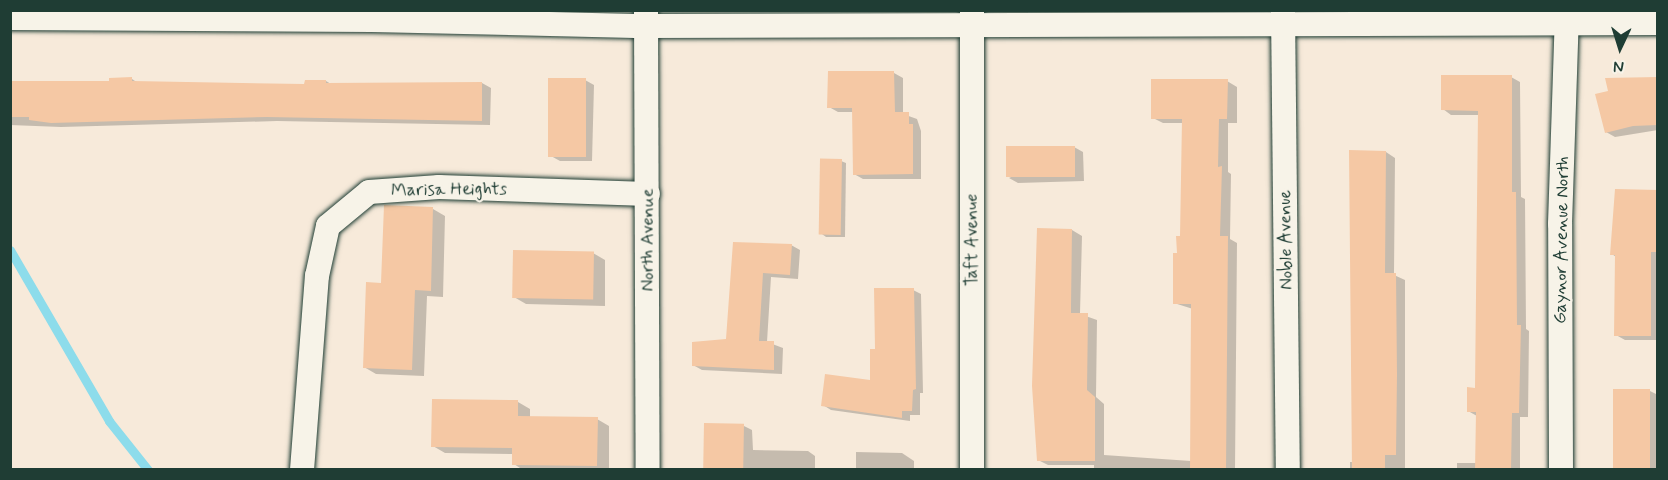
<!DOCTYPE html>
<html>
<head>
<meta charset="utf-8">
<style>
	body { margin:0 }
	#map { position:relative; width:1668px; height:480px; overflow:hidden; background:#f7eada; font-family:Mynerve,sans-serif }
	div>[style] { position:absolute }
	.shadow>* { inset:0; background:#0003 }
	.stream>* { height:9px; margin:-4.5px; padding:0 4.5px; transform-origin:4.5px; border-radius:4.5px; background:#8ddceb }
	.building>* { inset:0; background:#f5c8a4; transform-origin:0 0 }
	.roads { filter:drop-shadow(0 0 2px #1f3d34) drop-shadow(0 0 2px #1f3d34) }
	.minor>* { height:24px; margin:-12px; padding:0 12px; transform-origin:12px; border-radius:12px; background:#f7f3e8 }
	span { translate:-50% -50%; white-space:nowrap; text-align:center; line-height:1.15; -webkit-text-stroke:4.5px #f7f3e8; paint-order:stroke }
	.street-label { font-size:18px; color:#1f3d34 }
	.frame { position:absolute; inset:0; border:12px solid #1f3d34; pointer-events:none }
	.north { position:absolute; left:1590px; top:18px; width:60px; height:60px; -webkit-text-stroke:4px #f7f3e8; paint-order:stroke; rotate:184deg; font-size:16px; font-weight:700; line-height:24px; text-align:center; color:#1f3d34 }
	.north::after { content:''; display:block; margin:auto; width:21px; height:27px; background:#1f3d34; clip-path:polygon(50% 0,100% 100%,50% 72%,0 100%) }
</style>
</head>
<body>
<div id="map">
	<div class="shadow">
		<div style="clip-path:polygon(894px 73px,903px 78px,903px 114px,917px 119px,921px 131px,921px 179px,863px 179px,854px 174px,854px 112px,838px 112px,829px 107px)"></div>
		<div style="clip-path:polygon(1511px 77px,1520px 82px,1521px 197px,1525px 199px,1526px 329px,1529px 331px,1528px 417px,1520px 417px,1520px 470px,1457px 470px,1457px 463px,1477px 463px,1477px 416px,1468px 411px,1477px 389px,1479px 115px,1451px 115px,1443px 109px)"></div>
		<div style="clip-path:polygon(132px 79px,138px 83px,306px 85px,326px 81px,331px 84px,482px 83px,491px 88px,490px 125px,277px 121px,61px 127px,10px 125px,10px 82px,111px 83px)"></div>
		<div style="clip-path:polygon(1658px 79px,1658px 130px,1615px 137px,1606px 132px)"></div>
		<div style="clip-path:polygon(585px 80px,594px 85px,592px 161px,560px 161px,551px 156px)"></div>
		<div style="clip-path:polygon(1227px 81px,1237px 87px,1237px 123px,1228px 123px,1228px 172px,1231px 174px,1230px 239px,1237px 243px,1235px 470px,1094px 470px,1094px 465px,1048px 465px,1038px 460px,1072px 230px,1082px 236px,1080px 314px,1097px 320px,1096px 397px,1104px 404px,1104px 455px,1191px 461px,1193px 309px,1174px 303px,1181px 238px,1183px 123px,1163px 123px,1153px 118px)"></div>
		<div style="clip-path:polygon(1074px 147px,1083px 152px,1084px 181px,1018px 183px,1009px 178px)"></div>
		<div style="clip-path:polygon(1351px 152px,1386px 152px,1395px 158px,1394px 275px,1405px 280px,1405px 470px,1350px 470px,1350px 462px,1354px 462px)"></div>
		<div style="clip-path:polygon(841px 161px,846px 163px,845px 237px,826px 237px,822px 234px)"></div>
		<div style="clip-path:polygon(1658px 191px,1658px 340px,1625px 340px,1616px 335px,1616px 257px,1612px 254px)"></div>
		<div style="clip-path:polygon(433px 209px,445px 216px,443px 297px,427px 296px,424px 376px,376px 374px,364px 367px)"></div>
		<div style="clip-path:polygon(734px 244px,791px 245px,800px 250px,798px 279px,771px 277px,767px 342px,783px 348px,782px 374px,702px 370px,693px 365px,728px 340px)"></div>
		<div style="clip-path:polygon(593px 253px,605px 260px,605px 306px,526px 304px,514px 297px)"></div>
		<div style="clip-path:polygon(913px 290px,921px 294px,923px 393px,920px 393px,920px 415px,910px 415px,910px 421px,831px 410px,823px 405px,872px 382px,876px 351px)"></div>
		<div style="clip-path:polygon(1650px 391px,1658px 395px,1658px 470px,1614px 470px)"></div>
		<div style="clip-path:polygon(518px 402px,530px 409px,530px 418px,597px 419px,609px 426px,609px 470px,523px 470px,514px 464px,514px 454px,445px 453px,433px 446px)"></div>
		<div style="clip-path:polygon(744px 426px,752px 430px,753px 450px,808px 451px,815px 456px,815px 470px,705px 470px)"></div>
		<div style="clip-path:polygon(856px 452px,902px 453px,914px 461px,914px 470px,856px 470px)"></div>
	</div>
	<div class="stream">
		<div style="left:10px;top:250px;width:198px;rotate:59.9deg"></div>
		<div style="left:109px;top:421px;width:63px;rotate:51.5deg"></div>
	</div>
	<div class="building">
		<div style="clip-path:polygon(828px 71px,894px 71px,895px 112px,909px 112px,909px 124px,913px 124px,913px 174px,853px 175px,852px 108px,827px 108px)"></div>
		<div style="clip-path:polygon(1441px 75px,1512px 75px,1512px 192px,1516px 192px,1517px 325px,1521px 325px,1519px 413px,1512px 413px,1511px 470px,1475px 470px,1476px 412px,1467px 412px,1467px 387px,1475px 388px,1478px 111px,1441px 110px)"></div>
		<div style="clip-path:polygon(132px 77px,132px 81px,304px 84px,305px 80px,326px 80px,326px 83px,482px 82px,482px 121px,267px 117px,51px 123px,29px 120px,29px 117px,10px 117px,10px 81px,109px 81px,109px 78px)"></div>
		<div style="clip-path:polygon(1658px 77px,1658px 125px,1633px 126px,1605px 133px,1595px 94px,1608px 91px,1605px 78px)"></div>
		<div style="left:548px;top:78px;width:38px;height:79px"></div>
		<div style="clip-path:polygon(1151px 79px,1228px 79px,1227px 119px,1219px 119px,1218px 167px,1222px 166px,1220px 236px,1228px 236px,1226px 470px,1190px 470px,1191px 304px,1173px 304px,1173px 253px,1177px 253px,1176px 236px,1180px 236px,1182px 119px,1151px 119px)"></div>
		<div style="left:1075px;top:146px;width:31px;height:69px;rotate:90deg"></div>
		<div style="clip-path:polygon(1349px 150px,1386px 151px,1385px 273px,1396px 273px,1397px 375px,1396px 455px,1385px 455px,1385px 470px,1352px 470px)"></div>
		<div style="left:842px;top:159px;width:76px;height:22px;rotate:91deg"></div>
		<div style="clip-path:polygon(1615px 189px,1658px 190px,1658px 252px,1651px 252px,1651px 336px,1614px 336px,1615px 255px,1610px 255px)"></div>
		<div style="clip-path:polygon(384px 205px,433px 207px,431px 291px,415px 290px,412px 370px,363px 368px,366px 282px,381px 283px)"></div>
		<div style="clip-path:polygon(1037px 228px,1072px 229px,1071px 306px,1071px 313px,1088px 313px,1087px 390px,1095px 397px,1095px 461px,1037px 461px,1032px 386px)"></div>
		<div style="clip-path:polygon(733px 242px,792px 244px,790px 275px,763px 273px,759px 341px,774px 341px,774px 370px,692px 366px,692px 342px,726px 339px)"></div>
		<div style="left:513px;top:250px;width:81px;height:48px;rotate:1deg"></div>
		<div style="clip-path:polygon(874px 288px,914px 288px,916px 389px,913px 390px,912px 411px,902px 411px,902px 418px,821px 406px,825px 374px,870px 380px,870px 349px,875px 349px)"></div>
		<div style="left:1613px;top:389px;width:37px;height:81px"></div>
		<div style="clip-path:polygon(432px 399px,518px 400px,518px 416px,598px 417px,597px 466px,512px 465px,512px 448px,431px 447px)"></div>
		<div style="left:704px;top:423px;width:40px;height:47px;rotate:1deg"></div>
	</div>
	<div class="roads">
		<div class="minor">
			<div style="left:646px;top:10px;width:460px;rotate:89.8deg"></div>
			<div style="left:1283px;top:10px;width:460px;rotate:89.4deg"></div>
			<div style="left:10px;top:18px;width:362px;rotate:0.3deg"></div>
			<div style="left:372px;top:20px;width:274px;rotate:1.3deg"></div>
			<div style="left:646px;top:26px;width:1012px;rotate:-0.17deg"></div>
			<div style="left:302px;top:470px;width:195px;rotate:-85.6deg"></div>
			<div style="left:317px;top:276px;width:51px;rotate:-77.6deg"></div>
			<div style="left:328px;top:226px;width:53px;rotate:-39.7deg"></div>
			<div style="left:369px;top:192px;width:70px;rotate:-4.1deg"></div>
			<div style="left:439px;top:187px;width:209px;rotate:1.9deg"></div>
			<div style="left:972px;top:470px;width:460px;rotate:-90deg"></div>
			<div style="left:1561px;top:470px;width:246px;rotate:-90.2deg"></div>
			<div style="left:1560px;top:224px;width:214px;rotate:-88.1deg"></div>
		</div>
	</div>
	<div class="street-label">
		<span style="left:449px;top:190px;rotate:-1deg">Marisa Heights</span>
		<span style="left:648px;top:240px;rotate:-90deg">North Avenue</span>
		<span style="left:972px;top:240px;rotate:-90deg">Taft Avenue</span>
		<span style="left:1286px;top:240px;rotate:-91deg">Noble Avenue</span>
		<span style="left:1562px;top:240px;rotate:-89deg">Gaynor Avenue North</span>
	</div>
	<div class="frame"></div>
	<div class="north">N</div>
</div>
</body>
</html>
